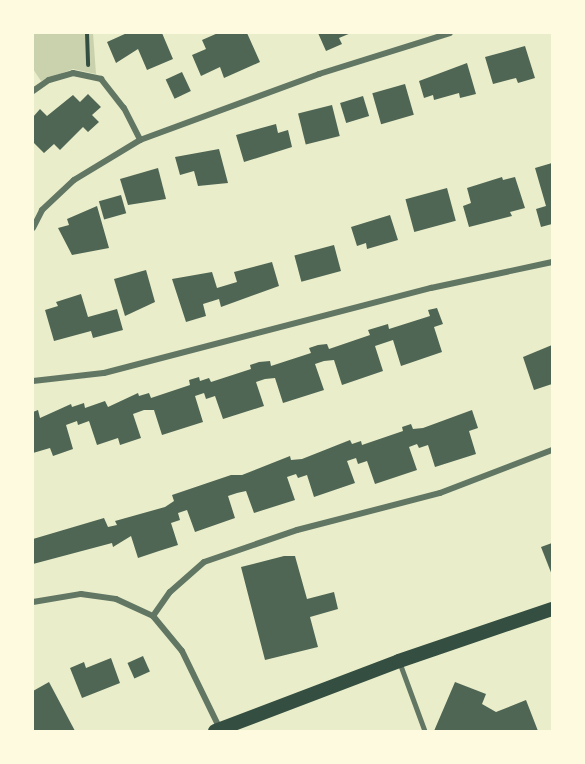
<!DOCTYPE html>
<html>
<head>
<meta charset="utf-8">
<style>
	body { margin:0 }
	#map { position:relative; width:585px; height:764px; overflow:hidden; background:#e9edc9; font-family:"Public Sans",sans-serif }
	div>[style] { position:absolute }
	.green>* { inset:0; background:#cad2ad }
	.building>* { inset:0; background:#4f6655; transform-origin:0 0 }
	.path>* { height:4px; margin:-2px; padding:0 2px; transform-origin:2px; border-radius:2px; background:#344e41 }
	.service>* { height:4.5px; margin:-2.25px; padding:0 2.25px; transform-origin:2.25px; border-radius:2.25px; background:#617663 }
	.minor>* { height:6px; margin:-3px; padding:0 3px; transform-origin:3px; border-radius:3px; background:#617663 }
	.primary>* { height:14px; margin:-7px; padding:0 7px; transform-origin:7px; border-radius:7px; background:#344e41 }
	span { translate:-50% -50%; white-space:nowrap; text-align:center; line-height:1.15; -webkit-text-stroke:5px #fefae0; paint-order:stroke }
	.frame { position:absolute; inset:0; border:34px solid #fefae0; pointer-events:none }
</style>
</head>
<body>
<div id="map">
	<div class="green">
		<div style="clip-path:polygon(33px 33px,93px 33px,96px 74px,73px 69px,41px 81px,33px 69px)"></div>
	</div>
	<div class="building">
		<div style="clip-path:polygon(127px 33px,162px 33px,173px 59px,147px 70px,138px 49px,116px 63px,107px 42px)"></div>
		<div style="clip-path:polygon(218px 33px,247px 33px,260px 62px,224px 78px,220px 67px,201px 76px,192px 55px,206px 49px,202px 40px)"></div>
		<div style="clip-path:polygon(318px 33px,351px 33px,339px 38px,342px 44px,326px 51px)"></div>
		<div style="clip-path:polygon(525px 46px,535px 78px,518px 83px,516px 78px,493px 84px,485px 57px)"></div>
		<div style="clip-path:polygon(467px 63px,476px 94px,460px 98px,459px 93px,434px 100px,433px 95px,424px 98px,419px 81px)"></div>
		<div style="left:182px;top:72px;width:21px;height:18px;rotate:65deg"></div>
		<div style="left:405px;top:84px;width:32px;height:34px;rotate:74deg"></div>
		<div style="clip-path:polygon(88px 94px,101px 107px,92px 115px,99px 122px,88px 132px,83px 127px,60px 150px,54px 144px,44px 153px,33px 142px,33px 117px,40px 109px,47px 116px,73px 95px,80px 102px)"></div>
		<div style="left:363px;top:96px;width:21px;height:24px;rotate:73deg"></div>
		<div style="left:332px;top:105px;width:32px;height:35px;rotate:76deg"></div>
		<div style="clip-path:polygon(276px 124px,278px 133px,288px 130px,292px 147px,244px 162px,236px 135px)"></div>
		<div style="clip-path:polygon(219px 149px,228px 183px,198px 186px,194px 171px,180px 175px,175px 157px)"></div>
		<div style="clip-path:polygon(552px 163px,552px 224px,541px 227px,536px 209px,546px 206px,535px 168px)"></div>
		<div style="clip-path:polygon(158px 168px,166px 199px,128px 205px,120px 179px)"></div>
		<div style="clip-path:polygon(502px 177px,503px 180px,515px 177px,525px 208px,510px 212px,512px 216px,469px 227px,463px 206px,471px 203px,467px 188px)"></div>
		<div style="left:447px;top:188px;width:34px;height:43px;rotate:75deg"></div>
		<div style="left:121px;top:195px;width:19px;height:23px;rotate:74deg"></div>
		<div style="clip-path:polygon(97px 206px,109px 248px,72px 255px,58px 228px,69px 225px,67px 219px)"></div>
		<div style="clip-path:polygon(390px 215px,398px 240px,367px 249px,366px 243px,357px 246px,351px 227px)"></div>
		<div style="left:334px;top:245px;width:27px;height:41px;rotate:75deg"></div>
		<div style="clip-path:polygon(272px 262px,279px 286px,221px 307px,219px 299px,203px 304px,206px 316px,186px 322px,172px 279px,212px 272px,217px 288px,237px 282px,234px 272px)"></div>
		<div style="clip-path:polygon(146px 270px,155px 302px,125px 316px,114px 279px)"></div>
		<div style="clip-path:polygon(81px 294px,88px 317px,117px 309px,123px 330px,93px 338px,91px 331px,54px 341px,45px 310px,58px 306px,56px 302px)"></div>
		<div style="clip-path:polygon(437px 308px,443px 324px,434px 327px,442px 352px,401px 366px,393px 340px,375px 346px,383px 371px,342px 385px,334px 360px,324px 361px,315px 364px,324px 390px,283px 403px,275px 378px,265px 379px,256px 382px,264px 406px,223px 419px,215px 396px,206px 399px,204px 393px,195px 396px,203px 422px,162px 435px,154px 410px,144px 410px,133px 414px,141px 438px,120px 445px,118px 438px,97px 445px,89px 421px,78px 425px,77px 421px,66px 425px,73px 449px,53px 456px,50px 448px,33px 453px,33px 412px,38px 410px,40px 418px,71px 404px,72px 407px,84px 403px,85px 408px,105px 401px,108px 407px,138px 393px,139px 396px,149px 393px,151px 398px,190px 385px,189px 380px,199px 377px,200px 381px,209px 378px,211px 382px,251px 369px,250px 365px,259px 362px,270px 361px,271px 366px,311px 353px,309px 348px,318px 345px,327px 344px,329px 349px,370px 335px,368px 330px,388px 324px,389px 329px,430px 316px,428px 310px)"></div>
		<div style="clip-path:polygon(552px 345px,552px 384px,534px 390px,523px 357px)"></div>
		<div style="clip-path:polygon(472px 410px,478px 428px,469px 431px,476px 454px,435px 467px,428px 445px,419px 448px,417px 444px,409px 447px,417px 470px,375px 484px,367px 461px,358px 464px,356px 458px,347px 461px,355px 483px,314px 497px,307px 475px,298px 478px,296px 474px,287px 477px,295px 500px,254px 513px,246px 491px,237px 493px,228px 496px,235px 518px,195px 532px,187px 510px,178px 513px,180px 520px,171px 523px,178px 545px,159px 551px,138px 558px,131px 536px,113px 547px,112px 543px,33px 564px,33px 539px,104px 518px,108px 527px,117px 525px,115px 521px,165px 507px,174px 501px,172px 495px,231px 475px,242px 475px,290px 456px,291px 460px,302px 459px,350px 440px,352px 444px,361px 441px,362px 445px,403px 431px,402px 427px,411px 424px,413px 429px,423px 428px)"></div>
		<div style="clip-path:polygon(552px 543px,552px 575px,541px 547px)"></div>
		<div style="clip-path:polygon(284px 556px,295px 556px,307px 599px,334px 592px,338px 609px,310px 617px,318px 647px,265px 660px,241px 567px)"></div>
		<div style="left:143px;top:656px;width:17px;height:17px;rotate:66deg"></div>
		<div style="clip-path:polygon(111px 658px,120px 683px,82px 698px,70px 668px,84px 662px,86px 668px)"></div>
		<div style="clip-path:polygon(49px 682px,75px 731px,33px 731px,33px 691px)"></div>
		<div style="clip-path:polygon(455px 682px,486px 694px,482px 704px,496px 712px,526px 700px,538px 731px,434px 731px)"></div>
	</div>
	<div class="path">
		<div style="left:87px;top:33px;width:32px;rotate:88deg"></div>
	</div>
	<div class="service">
		<div style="left:400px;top:663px;width:72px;rotate:69.8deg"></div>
	</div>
	<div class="minor">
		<div style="left:33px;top:91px;width:19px;rotate:-35deg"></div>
		<div style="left:49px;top:80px;width:25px;rotate:-16deg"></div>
		<div style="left:73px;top:73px;width:29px;rotate:12deg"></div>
		<div style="left:101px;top:79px;width:37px;rotate:52deg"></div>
		<div style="left:124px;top:108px;width:36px;rotate:63deg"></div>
		<div style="left:33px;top:228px;width:20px;rotate:-63deg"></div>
		<div style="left:42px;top:210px;width:44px;rotate:-43.2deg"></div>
		<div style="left:74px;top:180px;width:77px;rotate:-31.2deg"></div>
		<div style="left:140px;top:140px;width:191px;rotate:-20.2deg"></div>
		<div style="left:319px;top:74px;width:137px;rotate:-17.4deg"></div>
		<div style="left:33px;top:381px;width:71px;rotate:-6.4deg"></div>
		<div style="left:104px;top:373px;width:338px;rotate:-14.6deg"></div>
		<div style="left:431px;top:288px;width:124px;rotate:-12.1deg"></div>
		<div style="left:33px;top:602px;width:49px;rotate:-9.5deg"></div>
		<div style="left:81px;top:594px;width:35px;rotate:8deg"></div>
		<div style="left:116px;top:599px;width:41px;rotate:24.7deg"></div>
		<div style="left:153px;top:616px;width:45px;rotate:50.4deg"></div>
		<div style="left:182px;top:651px;width:87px;rotate:64deg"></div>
		<div style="left:153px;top:616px;width:29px;rotate:-55deg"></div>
		<div style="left:170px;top:592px;width:45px;rotate:-41.4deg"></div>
		<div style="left:204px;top:562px;width:98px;rotate:-19deg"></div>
		<div style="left:297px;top:530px;width:148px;rotate:-14.5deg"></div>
		<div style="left:440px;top:493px;width:120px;rotate:-21deg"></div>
	</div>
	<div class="primary">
		<div style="left:215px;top:731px;width:197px;rotate:-20.8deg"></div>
		<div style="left:399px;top:661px;width:162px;rotate:-18.8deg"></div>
	</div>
	<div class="frame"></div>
</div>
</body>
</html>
